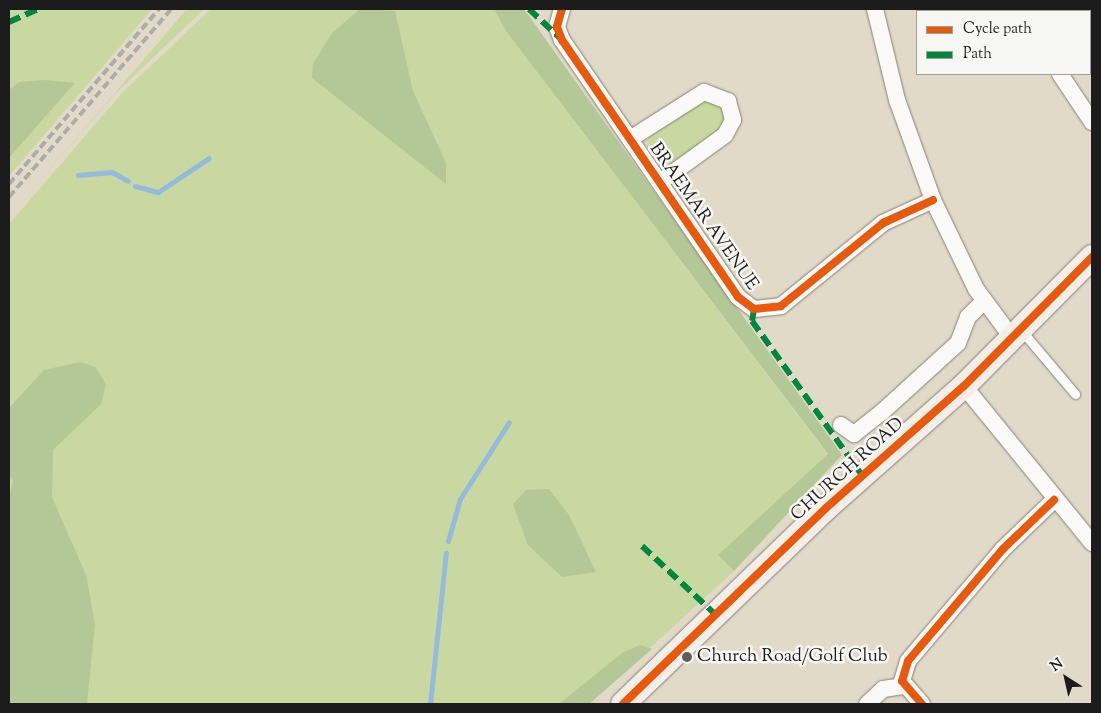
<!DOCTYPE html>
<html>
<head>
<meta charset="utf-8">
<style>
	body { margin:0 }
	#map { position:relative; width:1101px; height:713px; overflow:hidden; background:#e2dac8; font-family:"Sorts Mill Goudy",serif }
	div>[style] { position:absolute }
	.green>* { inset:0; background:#c9d8a0 }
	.forest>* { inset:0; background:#b4c796 }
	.stream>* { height:5px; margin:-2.5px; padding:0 2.5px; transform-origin:2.5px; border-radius:2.5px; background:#95badb }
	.roads { filter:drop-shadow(0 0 1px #858178) drop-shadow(0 0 1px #858178) }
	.lane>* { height:9px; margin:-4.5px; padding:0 4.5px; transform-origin:4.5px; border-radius:4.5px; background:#fbf9f7 }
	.street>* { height:16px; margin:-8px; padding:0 8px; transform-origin:8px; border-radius:8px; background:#fbf9f7 }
	.secondary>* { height:24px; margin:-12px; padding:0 12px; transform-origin:12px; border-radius:12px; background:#f3efe8 }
	.rail>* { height:4px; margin-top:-2px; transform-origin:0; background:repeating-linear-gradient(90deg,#adaca9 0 8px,transparent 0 12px) }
	.quiet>* { height:6px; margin-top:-3px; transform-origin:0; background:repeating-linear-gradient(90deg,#00873e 0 12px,transparent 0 18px) }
	.cycleway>* { height:8px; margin:-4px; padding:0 4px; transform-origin:4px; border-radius:4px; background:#e8590c }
	.dots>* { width:14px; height:14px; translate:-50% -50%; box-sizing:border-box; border:2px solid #f6f6f2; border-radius:50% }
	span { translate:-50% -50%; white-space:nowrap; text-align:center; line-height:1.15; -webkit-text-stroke:5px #f6f6f2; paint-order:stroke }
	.street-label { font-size:18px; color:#1c1c1c }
	.poi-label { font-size:18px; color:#1c1c1c }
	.left { translate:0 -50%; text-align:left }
	.frame { position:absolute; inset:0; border:10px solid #1c1c1c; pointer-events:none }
	.legend { position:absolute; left:916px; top:10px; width:175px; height:65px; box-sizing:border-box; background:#f6f6f2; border:1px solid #9f9f9c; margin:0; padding:6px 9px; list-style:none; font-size:15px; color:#1c1c1c }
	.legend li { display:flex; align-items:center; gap:10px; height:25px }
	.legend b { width:25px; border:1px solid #9f9f9c }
	.north { position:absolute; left:1041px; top:653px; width:50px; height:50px; -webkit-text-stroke:4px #f6f6f2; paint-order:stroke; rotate:325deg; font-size:14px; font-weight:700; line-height:20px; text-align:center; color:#1c1c1c }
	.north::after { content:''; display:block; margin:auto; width:18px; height:22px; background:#1c1c1c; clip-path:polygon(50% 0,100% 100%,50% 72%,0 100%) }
</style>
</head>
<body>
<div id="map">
	<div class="green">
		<div style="clip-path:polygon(9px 9px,152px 9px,9px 176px,9px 158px,75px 83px,19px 82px,9px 90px)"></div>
		<div style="clip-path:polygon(187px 9px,204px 9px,114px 95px,9px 216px)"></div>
		<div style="clip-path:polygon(211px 9px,494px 9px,506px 31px,828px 455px,718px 555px,734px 571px,589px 704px,9px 704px,9px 224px,123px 92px)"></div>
		<div style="clip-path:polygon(699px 100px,723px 105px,725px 125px,674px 163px,656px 161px,647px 150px,648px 136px)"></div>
	</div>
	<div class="forest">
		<div style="clip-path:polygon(360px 9px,395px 11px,413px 91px,446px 163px,446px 184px,312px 78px,313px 64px,332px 33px)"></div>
		<div style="clip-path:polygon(494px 9px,524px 9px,842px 455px,734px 571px,718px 555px,828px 454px,506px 31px)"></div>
		<div style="clip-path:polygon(45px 80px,75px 83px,9px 158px,9px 90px,19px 82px)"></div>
		<div style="clip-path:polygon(80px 362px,95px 367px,106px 384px,101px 404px,53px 450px,52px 497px,86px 575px,95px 624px,87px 704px,9px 704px,9px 499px,13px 481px,9px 473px,9px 408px,44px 370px)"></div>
		<div style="clip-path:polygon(549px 489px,569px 515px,596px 572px,562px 577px,528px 545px,513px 504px,526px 490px)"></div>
		<div style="clip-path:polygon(640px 645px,652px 649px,589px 704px,559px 704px,622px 653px)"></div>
	</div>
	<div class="stream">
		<div style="left:78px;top:175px;width:34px;rotate:-5deg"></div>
		<div style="left:112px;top:172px;width:18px;rotate:29deg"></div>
		<div style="left:135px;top:186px;width:24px;rotate:15deg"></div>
		<div style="left:158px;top:192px;width:61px;rotate:-33.7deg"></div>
		<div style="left:448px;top:541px;width:44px;rotate:-74.1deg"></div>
		<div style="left:460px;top:499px;width:91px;rotate:-57.5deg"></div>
		<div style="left:430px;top:704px;width:152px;rotate:-84deg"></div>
	</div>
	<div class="roads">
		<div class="lane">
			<div style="left:1021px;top:330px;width:84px;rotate:49.8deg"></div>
		</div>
		<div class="street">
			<div style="left:562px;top:9px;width:19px;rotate:106deg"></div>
			<div style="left:557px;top:27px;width:14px;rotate:69deg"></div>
			<div style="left:562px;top:40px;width:311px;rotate:55.6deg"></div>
			<div style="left:738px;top:297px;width:20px;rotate:37deg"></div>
			<div style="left:754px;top:309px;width:27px;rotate:-6deg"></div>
			<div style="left:781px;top:306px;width:132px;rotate:-39.1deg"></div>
			<div style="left:883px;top:223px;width:55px;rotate:-24.7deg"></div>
			<div style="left:875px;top:9px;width:94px;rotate:76.4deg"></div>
			<div style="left:897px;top:100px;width:106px;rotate:70.2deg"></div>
			<div style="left:933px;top:200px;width:99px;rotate:64.2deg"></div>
			<div style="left:976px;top:289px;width:62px;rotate:53.5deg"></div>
			<div style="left:1051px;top:11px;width:2px;rotate:-90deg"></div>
			<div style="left:1060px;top:74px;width:58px;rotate:56.3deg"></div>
			<div style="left:630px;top:139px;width:88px;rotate:-32.4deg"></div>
			<div style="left:704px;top:92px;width:26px;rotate:21deg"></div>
			<div style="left:728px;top:101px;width:20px;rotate:75deg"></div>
			<div style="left:733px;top:120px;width:17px;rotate:118deg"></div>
			<div style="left:725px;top:135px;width:80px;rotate:144.1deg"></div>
			<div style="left:964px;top:386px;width:203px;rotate:50.8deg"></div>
			<div style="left:841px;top:425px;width:16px;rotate:35deg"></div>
			<div style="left:854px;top:434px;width:34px;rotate:-38deg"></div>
			<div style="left:881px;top:413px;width:104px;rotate:-42.3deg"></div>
			<div style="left:958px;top:343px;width:28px;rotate:-69deg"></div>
			<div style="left:968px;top:317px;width:23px;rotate:-45deg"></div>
			<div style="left:867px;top:704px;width:22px;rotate:-43deg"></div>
			<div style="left:883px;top:689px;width:22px;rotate:-8deg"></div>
			<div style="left:922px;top:704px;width:30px;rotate:-131deg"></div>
			<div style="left:902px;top:681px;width:21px;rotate:-73deg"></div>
			<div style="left:908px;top:661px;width:147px;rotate:-49.7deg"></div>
			<div style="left:1003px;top:549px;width:71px;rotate:-43.9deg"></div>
		</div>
		<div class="secondary">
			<div style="left:623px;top:704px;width:282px;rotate:-44deg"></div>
			<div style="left:826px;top:508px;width:184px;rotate:-41.5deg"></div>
			<div style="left:964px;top:386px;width:182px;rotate:-45.2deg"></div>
		</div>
	</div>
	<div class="rail">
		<div style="left:9px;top:184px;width:230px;rotate:-49.4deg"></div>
		<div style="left:9px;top:197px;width:248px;rotate:-49.2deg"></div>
	</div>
	<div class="quiet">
		<div style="left:529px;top:9px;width:42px;rotate:43.1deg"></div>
		<div style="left:9px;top:22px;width:32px;rotate:-24deg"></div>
		<div style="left:754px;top:309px;width:12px;rotate:99deg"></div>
		<div style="left:752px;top:321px;width:189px;rotate:54.5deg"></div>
		<div style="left:642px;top:546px;width:101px;rotate:43deg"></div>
	</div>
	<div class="cycleway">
		<div style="left:562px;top:9px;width:19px;rotate:106deg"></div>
		<div style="left:557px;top:27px;width:14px;rotate:69deg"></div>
		<div style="left:562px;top:40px;width:311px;rotate:55.6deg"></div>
		<div style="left:738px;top:297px;width:20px;rotate:37deg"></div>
		<div style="left:754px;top:309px;width:27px;rotate:-6deg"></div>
		<div style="left:781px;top:306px;width:132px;rotate:-39.1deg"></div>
		<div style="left:883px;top:223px;width:55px;rotate:-24.7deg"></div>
		<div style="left:623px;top:704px;width:282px;rotate:-44deg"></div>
		<div style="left:826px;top:508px;width:184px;rotate:-41.5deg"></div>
		<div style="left:964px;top:386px;width:182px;rotate:-45.2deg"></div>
		<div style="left:922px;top:704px;width:30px;rotate:-131deg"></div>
		<div style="left:902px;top:681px;width:21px;rotate:-73deg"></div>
		<div style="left:908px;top:661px;width:147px;rotate:-49.7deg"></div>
		<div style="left:1003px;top:549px;width:71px;rotate:-43.9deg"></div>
	</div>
	<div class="dots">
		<div style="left:687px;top:657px;background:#615e58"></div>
	</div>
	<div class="street-label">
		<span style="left:703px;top:217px;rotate:55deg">BRAEMAR AVENUE</span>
		<span style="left:848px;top:470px;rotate:-42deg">CHURCH ROAD</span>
	</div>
	<div class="poi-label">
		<span class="left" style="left:697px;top:657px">Church Road/Golf Club</span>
	</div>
	<div class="frame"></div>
	<ul class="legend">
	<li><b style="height:6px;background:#e8590c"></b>Cycle path</li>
	<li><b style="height:6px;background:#00873e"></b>Path</li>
	</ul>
	<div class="north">N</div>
</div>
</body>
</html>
